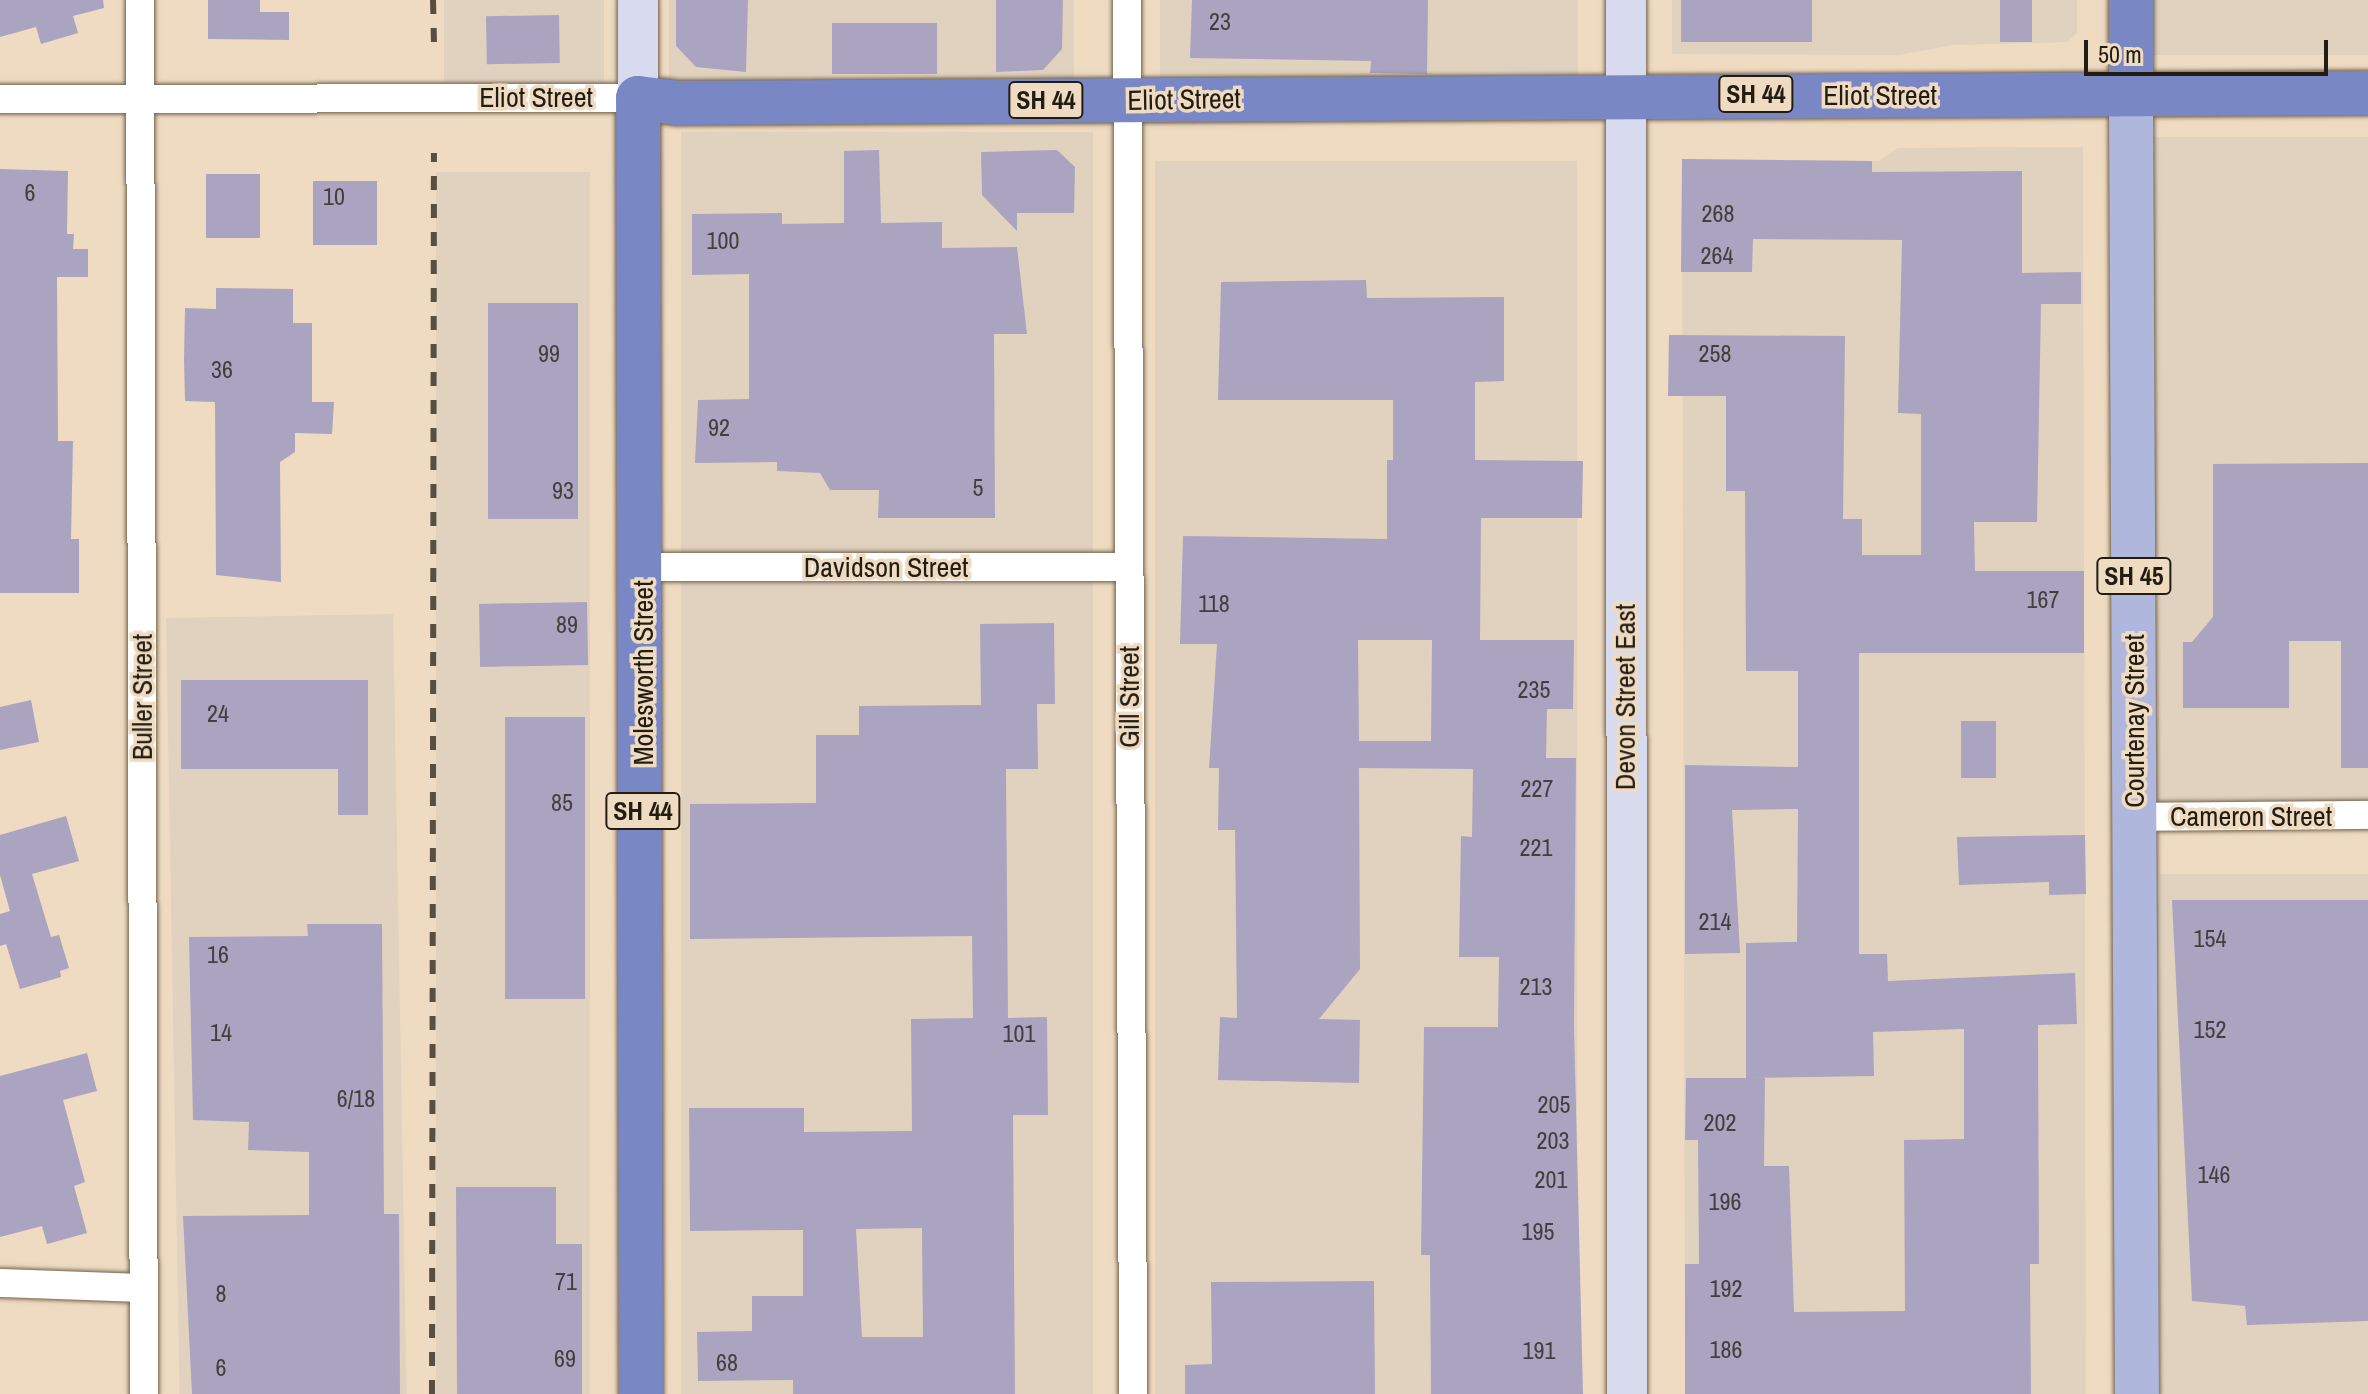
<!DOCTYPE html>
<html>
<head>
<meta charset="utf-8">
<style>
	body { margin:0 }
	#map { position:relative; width:2368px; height:1394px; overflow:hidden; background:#eedbc2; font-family:"Archivo Narrow",sans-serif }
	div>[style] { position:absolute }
	.commercial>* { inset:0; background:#e0d2bf; transform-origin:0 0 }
	.building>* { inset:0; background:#aaa4c0; transform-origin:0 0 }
	.roads { filter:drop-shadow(0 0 2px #73634c) drop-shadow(0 0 2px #73634c) }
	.street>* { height:28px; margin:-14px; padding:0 14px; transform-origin:14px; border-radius:14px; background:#fff }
	.secondary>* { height:40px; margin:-20px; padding:0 20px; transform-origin:20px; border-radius:20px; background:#d7dbed }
	.primary>* { height:44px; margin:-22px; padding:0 22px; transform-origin:22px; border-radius:22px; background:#afb7dc }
	.highway>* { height:44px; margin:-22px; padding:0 22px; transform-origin:22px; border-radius:22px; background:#7987c4 }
	.rail>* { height:6px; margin-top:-3px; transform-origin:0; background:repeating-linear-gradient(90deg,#584f41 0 14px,transparent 0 28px) }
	span { translate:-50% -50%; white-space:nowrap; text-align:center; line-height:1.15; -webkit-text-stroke:7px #eedbc2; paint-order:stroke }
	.number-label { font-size:24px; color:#443e3e }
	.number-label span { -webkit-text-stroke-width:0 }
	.shield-label span { padding:2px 6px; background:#eedbc2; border:2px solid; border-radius:6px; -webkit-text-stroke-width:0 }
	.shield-label { font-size:26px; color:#221c12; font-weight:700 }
	.street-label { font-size:28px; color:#221c12 }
	.scale { position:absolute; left:2084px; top:40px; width:244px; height:36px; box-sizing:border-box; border:4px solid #221c12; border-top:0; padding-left:10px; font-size:24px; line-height:28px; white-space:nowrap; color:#221c12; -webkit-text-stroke:6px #eedbc2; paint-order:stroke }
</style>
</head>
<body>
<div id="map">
	<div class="commercial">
		<div style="left:444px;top:0;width:160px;height:85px"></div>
		<div style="left:669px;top:0;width:405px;height:85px"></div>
		<div style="left:1160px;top:0;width:418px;height:80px"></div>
		<div style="clip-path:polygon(1672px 0,2077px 0,2077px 33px,2067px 42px,1953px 45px,1899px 55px,1672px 54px)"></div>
		<div style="left:2143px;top:0;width:225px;height:55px"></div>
		<div style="left:1093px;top:132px;width:1262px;height:412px;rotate:90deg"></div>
		<div style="left:2368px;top:137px;width:665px;height:215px;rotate:90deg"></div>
		<div style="clip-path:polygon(2083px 147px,2086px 1394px,1685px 1394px,1682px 159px,1879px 161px,1898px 148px)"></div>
		<div style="left:1577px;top:161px;width:1233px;height:422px;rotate:90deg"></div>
		<div style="left:590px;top:172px;width:1222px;height:154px;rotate:90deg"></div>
		<div style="left:393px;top:614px;width:780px;height:227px;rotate:89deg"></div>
		<div style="left:2368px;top:874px;width:520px;height:208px;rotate:90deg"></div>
	</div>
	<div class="building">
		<div style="clip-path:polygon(0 0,103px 0,104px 8px,73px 16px,78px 33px,41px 44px,36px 27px,0 37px)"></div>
		<div style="clip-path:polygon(208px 0,260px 0,260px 12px,289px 12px,289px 40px,208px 39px)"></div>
		<div style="clip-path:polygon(676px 0,748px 0,746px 72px,696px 67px,676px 46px)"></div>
		<div style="clip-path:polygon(996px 0,1063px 0,1062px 49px,1043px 70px,996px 72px)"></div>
		<div style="clip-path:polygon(1192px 0,1428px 0,1427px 74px,1370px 73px,1371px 61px,1190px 58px)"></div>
		<div style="left:1681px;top:0;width:131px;height:42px"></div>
		<div style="left:2000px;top:0;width:32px;height:42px"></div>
		<div style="left:559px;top:15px;width:48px;height:73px;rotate:89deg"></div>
		<div style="left:937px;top:23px;width:51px;height:105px;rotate:90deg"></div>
		<div style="clip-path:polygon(879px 150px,881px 223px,942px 222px,942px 248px,1017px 247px,1027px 334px,994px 334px,995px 518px,878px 518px,879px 490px,830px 490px,820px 473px,777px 471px,777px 462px,695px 463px,698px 400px,749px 399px,749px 274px,692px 275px,692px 214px,782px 213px,782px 224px,844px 223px,844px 151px)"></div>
		<div style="clip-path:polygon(1057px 150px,1075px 167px,1074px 213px,1017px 213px,1017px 231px,982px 195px,981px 152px)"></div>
		<div style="clip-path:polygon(evenodd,1682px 159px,1872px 161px,1872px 172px,2022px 171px,2022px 273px,2081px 272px,2081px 304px,2041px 304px,2037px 522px,1974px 522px,1975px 571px,2084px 571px,2084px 653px,1859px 653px,1859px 954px,1887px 954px,1888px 981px,2075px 973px,2077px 1024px,2038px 1025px,2039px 1264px,2030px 1264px,2031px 1394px,1685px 1394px,1685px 1264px,1699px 1264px,1698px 1140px,1685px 1140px,1686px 1078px,1746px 1078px,1746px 943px,1797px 942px,1798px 809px,1732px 810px,1740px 953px,1685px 954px,1685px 765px,1798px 767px,1798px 671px,1746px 671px,1745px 491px,1726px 491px,1726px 396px,1668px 396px,1669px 335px,1845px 336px,1843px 519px,1862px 519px,1862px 555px,1921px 555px,1921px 414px,1898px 413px,1902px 240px,1753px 239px,1752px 272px,1681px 272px,1682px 159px,1964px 1029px,1964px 1139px,1904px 1140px,1905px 1311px,1794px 1312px,1789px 1166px,1764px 1166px,1765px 1078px,1752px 1078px,1874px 1076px,1873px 1032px,1964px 1029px)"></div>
		<div style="clip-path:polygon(0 169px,68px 171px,67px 234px,74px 234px,73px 249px,88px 249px,88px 277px,57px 277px,58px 441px,73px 441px,71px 539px,79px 539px,79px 593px,0 593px)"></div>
		<div style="left:206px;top:174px;width:54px;height:64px"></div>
		<div style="left:313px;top:181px;width:64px;height:64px"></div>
		<div style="clip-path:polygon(evenodd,1366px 280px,1367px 298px,1504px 297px,1504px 381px,1475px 382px,1475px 460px,1583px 461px,1582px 518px,1481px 518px,1480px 640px,1574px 640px,1573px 709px,1547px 709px,1546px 758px,1576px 758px,1574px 1026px,1583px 1394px,1431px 1394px,1430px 1255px,1421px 1255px,1424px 1027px,1498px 1027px,1499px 957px,1459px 957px,1461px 836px,1472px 837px,1473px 769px,1359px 768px,1360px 969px,1319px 1019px,1360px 1020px,1359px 1083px,1218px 1080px,1220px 1017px,1237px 1018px,1235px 830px,1218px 830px,1219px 768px,1209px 768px,1217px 644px,1180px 644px,1183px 536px,1387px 539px,1387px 460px,1393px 460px,1393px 400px,1218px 400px,1221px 282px,1366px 280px,1358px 640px,1432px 640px,1431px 741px,1359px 741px,1358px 640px)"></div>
		<div style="clip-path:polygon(216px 288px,293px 289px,293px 323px,312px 323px,312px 402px,334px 402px,332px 434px,295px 433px,295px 452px,280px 462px,281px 582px,216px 575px,215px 402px,185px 401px,184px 359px,185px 308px,216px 309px)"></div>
		<div style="left:488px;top:303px;width:90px;height:216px"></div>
		<div style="clip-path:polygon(2368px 463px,2368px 768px,2341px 768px,2341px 641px,2289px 641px,2289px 708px,2183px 708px,2183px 642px,2192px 642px,2213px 617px,2213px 464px)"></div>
		<div style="left:587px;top:602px;width:63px;height:108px;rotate:89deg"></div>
		<div style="clip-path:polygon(evenodd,1054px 623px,1055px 704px,1037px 704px,1038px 769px,1006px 769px,1008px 1018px,1047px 1017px,1048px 1115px,1013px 1115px,1015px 1394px,793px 1394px,793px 1380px,698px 1381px,697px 1332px,752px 1331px,752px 1296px,803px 1296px,803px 1230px,690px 1231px,689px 1108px,804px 1108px,804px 1132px,912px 1131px,911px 1019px,973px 1018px,972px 936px,690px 939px,690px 804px,816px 803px,816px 735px,859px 735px,859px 706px,981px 705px,980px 624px,1054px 623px,922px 1228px,923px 1337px,862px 1337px,856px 1229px,922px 1228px)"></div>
		<div style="clip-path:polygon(181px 680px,368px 680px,368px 815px,338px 815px,338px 769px,181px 769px)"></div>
		<div style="clip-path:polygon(31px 700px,39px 742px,0 750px,0 707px)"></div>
		<div style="left:505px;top:717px;width:80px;height:282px"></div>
		<div style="left:1961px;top:721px;width:35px;height:57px"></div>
		<div style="clip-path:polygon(66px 816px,79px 861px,32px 874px,51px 937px,59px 935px,69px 968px,60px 971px,61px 977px,20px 989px,6px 944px,0 946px,0 914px,10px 911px,0 875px,0 835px)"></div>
		<div style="clip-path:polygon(2085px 835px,2086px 894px,2049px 895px,2049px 882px,1959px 885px,1957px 837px)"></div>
		<div style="clip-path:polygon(2172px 900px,2368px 900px,2368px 1321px,2247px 1325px,2245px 1306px,2192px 1301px)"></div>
		<div style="clip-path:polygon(307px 924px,382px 924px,384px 1214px,399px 1214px,400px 1394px,192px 1394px,183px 1216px,309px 1215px,309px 1152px,248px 1150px,249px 1122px,193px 1120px,189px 937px,308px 936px)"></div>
		<div style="clip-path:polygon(87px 1053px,97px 1091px,63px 1100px,85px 1182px,74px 1186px,87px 1233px,47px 1244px,42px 1226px,0 1237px,0 1076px)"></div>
		<div style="clip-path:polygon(456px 1187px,556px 1187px,556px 1244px,582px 1244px,582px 1394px,457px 1394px)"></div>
		<div style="clip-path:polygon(1374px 1281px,1375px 1394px,1185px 1394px,1185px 1365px,1212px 1364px,1211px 1282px)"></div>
	</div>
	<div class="roads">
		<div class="street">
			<div style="left:140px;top:0;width:1394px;rotate:89.84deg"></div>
			<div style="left:1127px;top:0;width:1394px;rotate:89.75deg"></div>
			<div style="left:0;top:99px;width:638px;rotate:-0.09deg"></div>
			<div style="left:643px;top:567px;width:486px"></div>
			<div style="left:2134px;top:817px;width:234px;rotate:-0.5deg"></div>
			<div style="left:0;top:1283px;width:142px;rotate:2deg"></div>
		</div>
		<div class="secondary">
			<div style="left:638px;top:0;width:98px;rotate:90deg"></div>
			<div style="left:1626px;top:0;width:1394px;rotate:89.96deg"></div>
		</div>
		<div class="primary">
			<div style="left:2131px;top:92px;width:1302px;rotate:89.74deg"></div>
		</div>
		<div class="highway">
			<div style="left:2131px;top:92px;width:92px;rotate:-90deg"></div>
			<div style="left:641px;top:1394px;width:1296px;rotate:-90.13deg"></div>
			<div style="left:638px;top:98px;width:38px;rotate:7deg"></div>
			<div style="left:676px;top:103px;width:1692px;rotate:-0.34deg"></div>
		</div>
	</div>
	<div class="rail">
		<div style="left:433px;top:0;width:43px;rotate:88.7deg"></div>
		<div style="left:432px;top:1394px;width:1241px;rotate:-89.91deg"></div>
	</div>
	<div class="number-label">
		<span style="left:1220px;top:22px">23</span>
		<span style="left:30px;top:193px">6</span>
		<span style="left:334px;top:197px">10</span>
		<span style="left:1718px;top:214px">268</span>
		<span style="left:723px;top:241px">100</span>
		<span style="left:1717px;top:256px">264</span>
		<span style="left:549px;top:354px">99</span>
		<span style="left:1715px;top:354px">258</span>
		<span style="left:222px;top:370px">36</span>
		<span style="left:719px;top:428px">92</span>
		<span style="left:978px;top:488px">5</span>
		<span style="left:563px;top:491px">93</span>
		<span style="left:2043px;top:600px">167</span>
		<span style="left:1214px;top:604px">118</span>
		<span style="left:567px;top:625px">89</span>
		<span style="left:1534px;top:690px">235</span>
		<span style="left:218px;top:714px">24</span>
		<span style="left:1537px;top:789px">227</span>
		<span style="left:562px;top:803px">85</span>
		<span style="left:1536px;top:848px">221</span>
		<span style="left:1715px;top:922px">214</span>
		<span style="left:2210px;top:939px">154</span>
		<span style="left:218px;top:955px">16</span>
		<span style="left:1536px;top:987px">213</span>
		<span style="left:2210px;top:1030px">152</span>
		<span style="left:221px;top:1033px">14</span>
		<span style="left:1019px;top:1034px">101</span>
		<span style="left:356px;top:1099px">6/18</span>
		<span style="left:1554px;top:1105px">205</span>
		<span style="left:1720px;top:1123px">202</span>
		<span style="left:1553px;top:1141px">203</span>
		<span style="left:2214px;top:1175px">146</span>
		<span style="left:1551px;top:1180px">201</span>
		<span style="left:1725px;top:1202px">196</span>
		<span style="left:1538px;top:1232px">195</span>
		<span style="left:566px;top:1282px">71</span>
		<span style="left:1726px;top:1289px">192</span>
		<span style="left:221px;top:1294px">8</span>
		<span style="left:1726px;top:1350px">186</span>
		<span style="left:1539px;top:1351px">191</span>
		<span style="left:565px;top:1359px">69</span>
		<span style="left:727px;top:1363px">68</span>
		<span style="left:221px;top:1368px">6</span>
	</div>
	<div class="shield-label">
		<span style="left:1756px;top:94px">SH 44</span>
		<span style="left:1046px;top:100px">SH 44</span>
		<span style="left:2134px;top:576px">SH 45</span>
		<span style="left:643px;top:811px">SH 44</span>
	</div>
	<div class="street-label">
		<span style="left:1880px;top:95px">Eliot Street</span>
		<span style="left:536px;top:97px">Eliot Street</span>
		<span style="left:1184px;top:99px;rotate:-1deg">Eliot Street</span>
		<span style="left:886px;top:567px">Davidson Street</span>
		<span style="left:643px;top:673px;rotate:-90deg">Molesworth Street</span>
		<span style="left:142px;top:697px;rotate:-90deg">Buller Street</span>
		<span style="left:1129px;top:697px;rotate:-90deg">Gill Street</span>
		<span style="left:1625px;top:697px;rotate:-90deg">Devon Street East</span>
		<span style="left:2134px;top:721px;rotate:-90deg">Courtenay Street</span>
		<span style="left:2251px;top:816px">Cameron Street</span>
	</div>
	<div class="scale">50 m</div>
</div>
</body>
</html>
